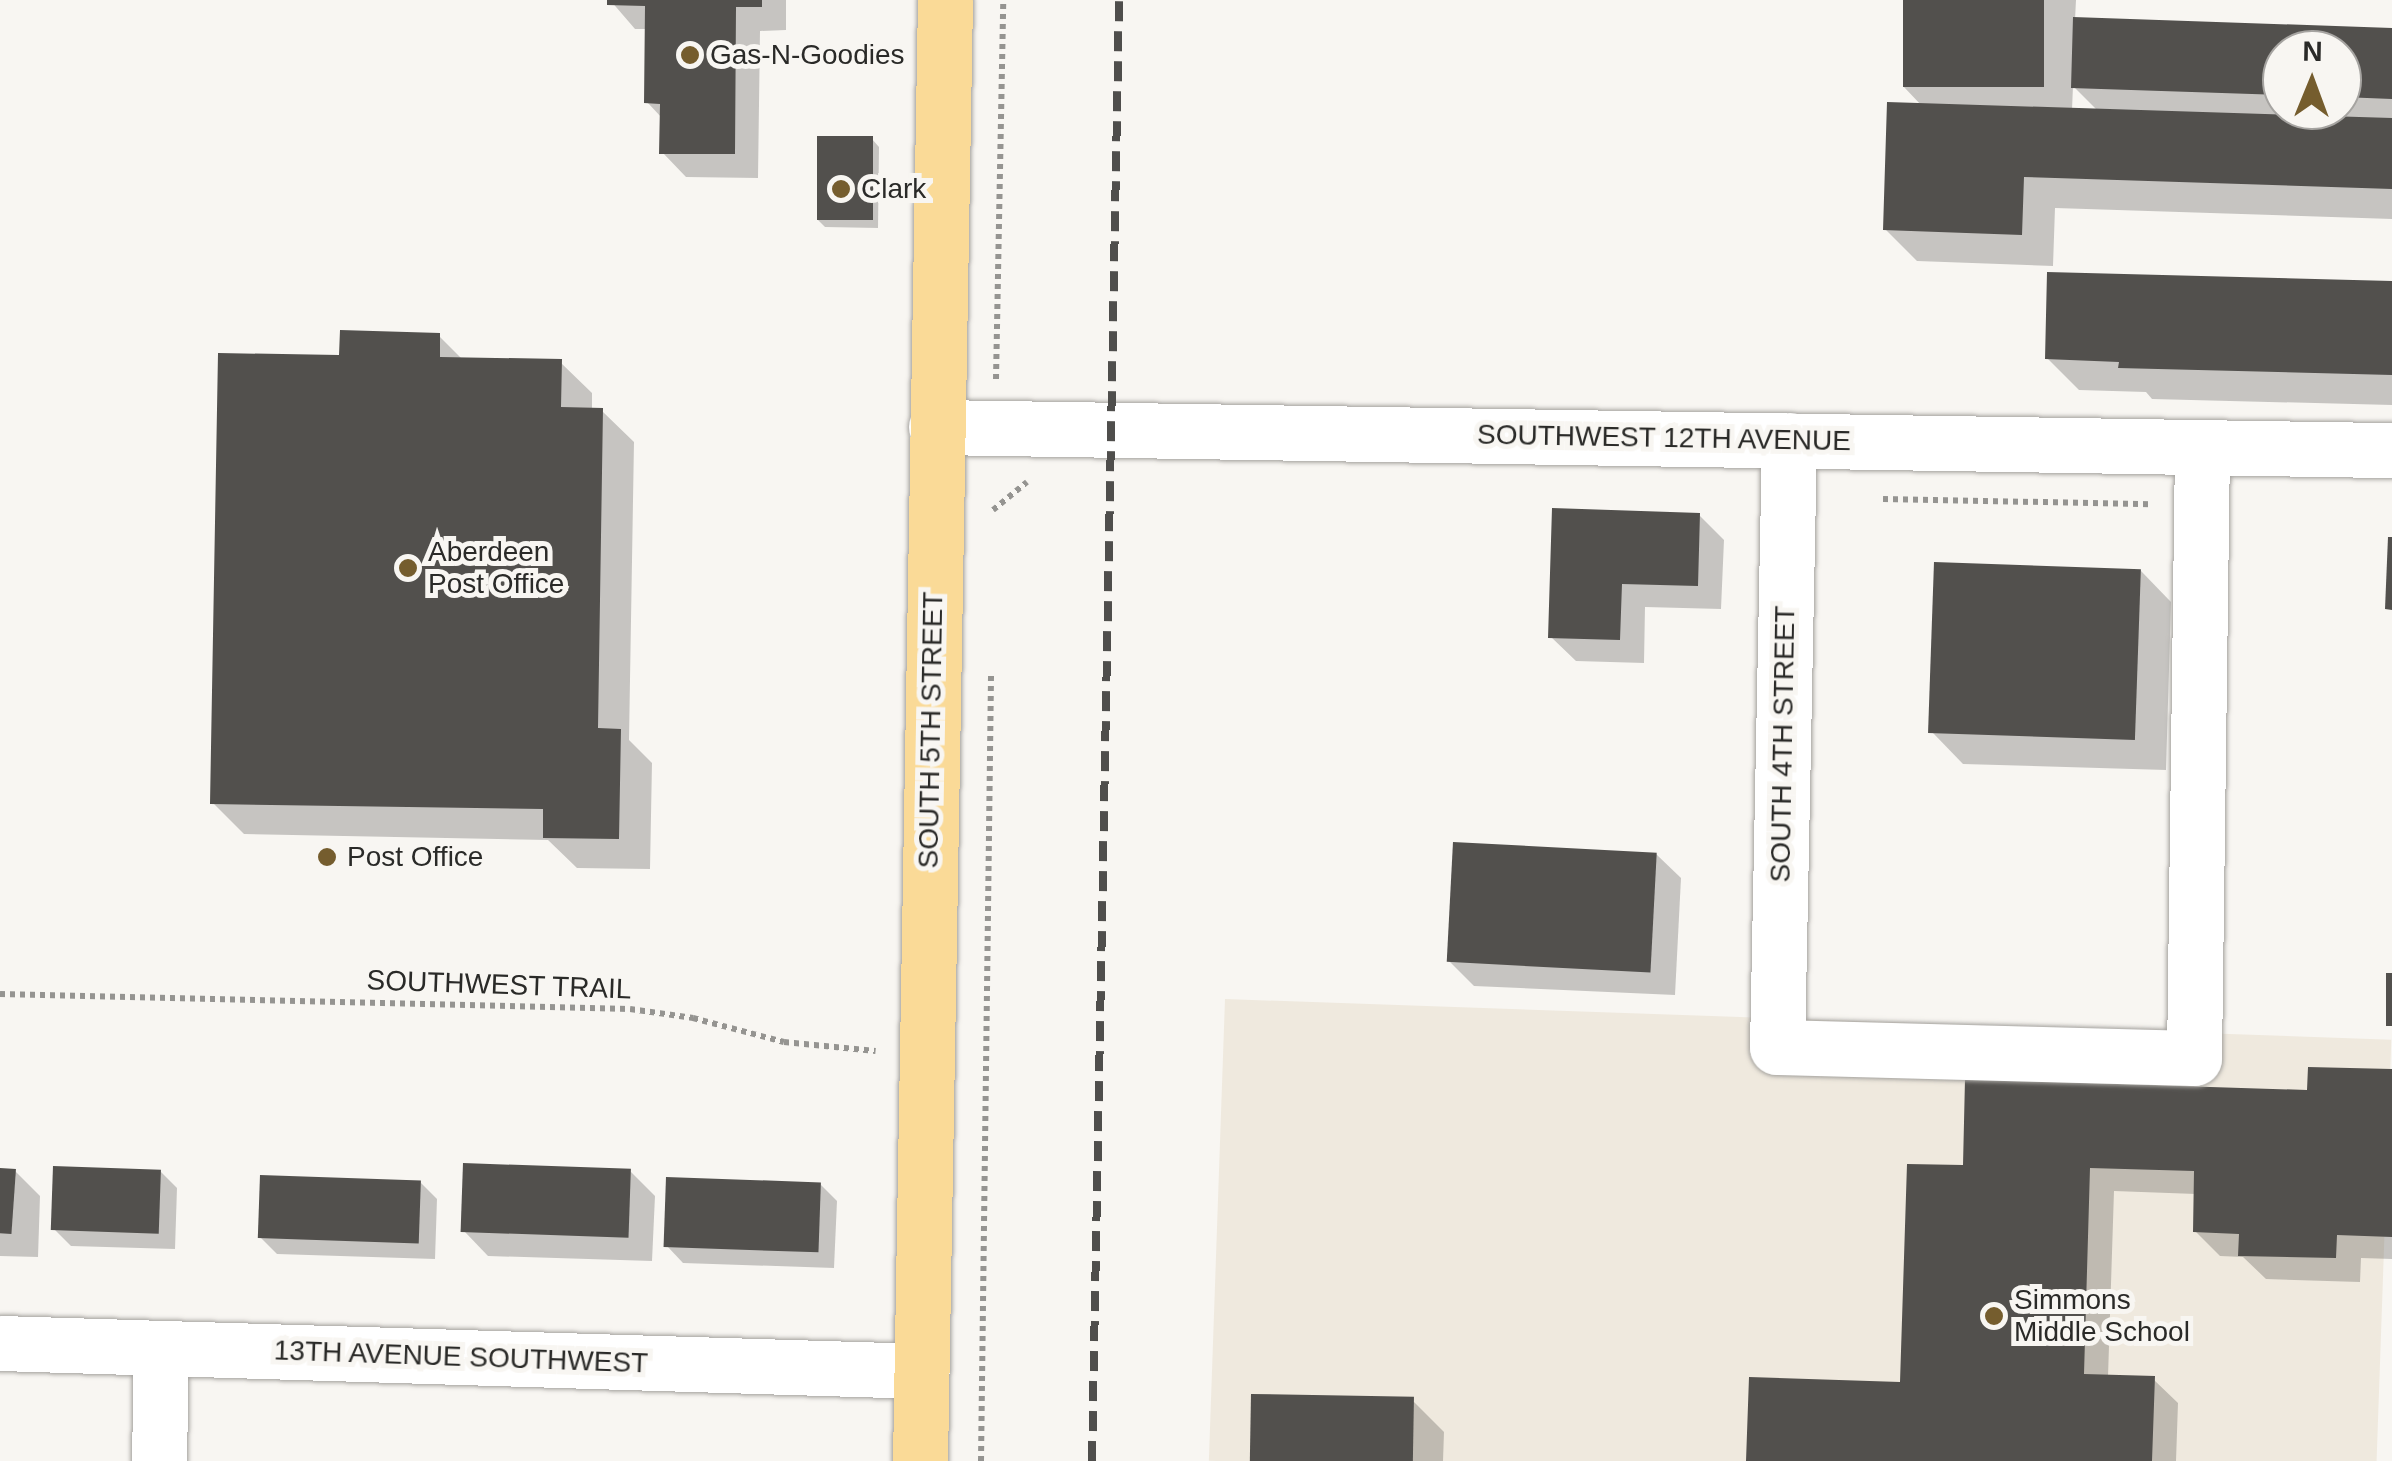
<!DOCTYPE html>
<html>
<head>
<meta charset="utf-8">
<style>
	body { margin:0 }
	#map { position:relative; width:2392px; height:1461px; overflow:hidden; background:#f8f6f2; font-family:Arial,sans-serif }
	div>[style] { position:absolute }
	.built>* { inset:0; background:#efe9de; transform-origin:0 0 }
	.shadow>* { inset:0; background:#0003 }
	.building>* { inset:0; background:#52504d; transform-origin:0 0 }
	.path>* { height:6px; margin-top:-3px; transform-origin:0; background:repeating-linear-gradient(90deg,#959491 0 5px,transparent 0 10px) }
	.roads { filter:drop-shadow(0 0 2px #a4a29e) drop-shadow(0 0 2px #a4a29e) }
	.minor>* { height:55px; margin:-27.5px; padding:0 27.5px; transform-origin:27.5px; border-radius:27.5px; background:#fff }
	.major>* { height:55px; margin:-27.5px; padding:0 27.5px; transform-origin:27.5px; border-radius:27.5px; background:#fada97 }
	.rail>* { height:8px; margin-top:-4px; transform-origin:0; background:repeating-linear-gradient(90deg,#4f4e4c 0 20px,transparent 0 30px) }
	.dots>* { width:28px; height:28px; translate:-50% -50%; box-sizing:border-box; border:5px solid #f8f6f2; border-radius:50% }
	span { translate:-50% -50%; white-space:nowrap; text-align:center; line-height:1.15; -webkit-text-stroke:10px #f8f6f2; paint-order:stroke }
	.poi-label { font-size:28px; color:#2a2a28 }
	.left { translate:0 -50%; text-align:left }
	.street-label { font-size:28px; color:#2a2a28 }
	.north { position:absolute; left:2262px; top:30px; width:100px; height:100px; box-sizing:border-box; background:#f8f6f2; border:2px solid #a6a4a1; border-radius:50%; rotate:1deg; font-size:28px; font-weight:700; line-height:40px; text-align:center; color:#2a2a28 }
	.north::after { content:''; display:block; margin:auto; width:35px; height:45px; background:#755d2e; clip-path:polygon(50% 0,100% 100%,50% 72%,0 100%) }
</style>
</head>
<body>
<div id="map">
	<div class="built">
		<div style="left:1225px;top:999px;width:1167px;height:462px;rotate:2deg"></div>
	</div>
	<div class="shadow">
		<div style="clip-path:polygon(610px 0,786px 0,786px 30px,760px 31px,758px 178px,686px 177px,662px 152px,662px 118px,647px 102px,648px 29px,635px 29px)"></div>
		<div style="clip-path:polygon(evenodd,1906px 0,2076px 0,2075px 20px,2392px 31px,2392px 219px,2055px 208px,2053px 266px,1917px 261px,1885px 229px,1922px 106px,1903px 86px,1906px 0,2282px 50px,2342px 50px,2342px 110px,2282px 110px,2282px 50px,1906px 0,2073px 86px,2098px 111px,2072px 110px,2073px 86px)"></div>
		<div style="clip-path:polygon(872px 139px,879px 147px,878px 228px,825px 227px,817px 219px)"></div>
		<div style="clip-path:polygon(2392px 283px,2392px 405px,2152px 399px,2146px 392px,2079px 390px,2047px 358px)"></div>
		<div style="clip-path:polygon(439px 336px,463px 360px,560px 362px,592px 393px,592px 410px,602px 411px,634px 442px,629px 740px,652px 763px,650px 869px,577px 868px,548px 840px,244px 834px,213px 803px,342px 358px)"></div>
		<div style="clip-path:polygon(1699px 515px,1724px 540px,1721px 609px,1645px 607px,1644px 663px,1576px 661px,1551px 637px)"></div>
		<div style="clip-path:polygon(2140px 570px,2171px 602px,2166px 770px,1963px 764px,1932px 732px)"></div>
		<div style="clip-path:polygon(1656px 854px,1681px 878px,1675px 995px,1474px 986px,1449px 961px)"></div>
		<div style="clip-path:polygon(2392px 1072px,2392px 1259px,2361px 1258px,2360px 1282px,2266px 1279px,2243px 1257px,2220px 1256px,2195px 1231px,2196px 1194px,2114px 1191px,2108px 1377px,2153px 1379px,2178px 1403px,2176px 1461px,1748px 1461px,1902px 1385px,1965px 1168px)"></div>
		<div style="clip-path:polygon(0 1171px,15px 1171px,40px 1196px,38px 1257px,0 1256px)"></div>
		<div style="clip-path:polygon(160px 1171px,177px 1188px,175px 1249px,71px 1246px,54px 1229px)"></div>
		<div style="clip-path:polygon(630px 1171px,655px 1196px,652px 1261px,488px 1256px,464px 1231px)"></div>
		<div style="clip-path:polygon(420px 1182px,437px 1199px,435px 1259px,277px 1254px,260px 1237px)"></div>
		<div style="clip-path:polygon(820px 1184px,837px 1201px,834px 1268px,683px 1263px,667px 1246px)"></div>
		<div style="clip-path:polygon(1413px 1401px,1444px 1432px,1443px 1461px,1252px 1461px)"></div>
	</div>
	<div class="building">
		<div style="clip-path:polygon(607px 0,762px 0,762px 7px,736px 7px,735px 154px,659px 154px,660px 104px,644px 103px,645px 6px,607px 5px)"></div>
		<div style="left:1903px;top:0;width:141px;height:87px"></div>
		<div style="clip-path:polygon(2073px 17px,2392px 28px,2392px 99px,2342px 97px,2342px 50px,2282px 50px,2282px 95px,2071px 88px)"></div>
		<div style="clip-path:polygon(1887px 102px,2392px 118px,2392px 189px,2024px 177px,2022px 235px,1883px 230px)"></div>
		<div style="left:817px;top:136px;width:56px;height:84px"></div>
		<div style="clip-path:polygon(2047px 272px,2392px 281px,2392px 375px,2118px 368px,2119px 362px,2045px 359px)"></div>
		<div style="clip-path:polygon(340px 330px,440px 333px,440px 357px,562px 359px,561px 407px,603px 408px,598px 728px,621px 729px,619px 839px,543px 838px,543px 809px,210px 804px,218px 353px,339px 355px)"></div>
		<div style="clip-path:polygon(1552px 508px,1700px 513px,1698px 586px,1622px 584px,1620px 640px,1548px 638px)"></div>
		<div style="clip-path:polygon(2388px 537px,2392px 537px,2392px 610px,2385px 609px)"></div>
		<div style="left:1934px;top:562px;width:207px;height:171px;rotate:2deg"></div>
		<div style="left:1453px;top:842px;width:204px;height:120px;rotate:3deg"></div>
		<div style="left:2386px;top:973px;width:6px;height:53px"></div>
		<div style="clip-path:polygon(2308px 1067px,2392px 1069px,2392px 1237px,2337px 1235px,2336px 1258px,2238px 1256px,2239px 1234px,2193px 1232px,2194px 1171px,2090px 1168px,2084px 1374px,2155px 1376px,2152px 1461px,1746px 1461px,1749px 1377px,1900px 1382px,1907px 1164px,1963px 1165px,1965px 1079px,2307px 1090px)"></div>
		<div style="left:463px;top:1163px;width:168px;height:69px;rotate:2deg"></div>
		<div style="left:53px;top:1166px;width:108px;height:64px;rotate:2deg"></div>
		<div style="left:0;top:1168px;width:16px;height:65px;rotate:4deg"></div>
		<div style="left:260px;top:1175px;width:161px;height:63px;rotate:2deg"></div>
		<div style="left:666px;top:1177px;width:155px;height:70px;rotate:2deg"></div>
		<div style="left:1251px;top:1394px;width:163px;height:67px;rotate:1deg"></div>
	</div>
	<div class="path">
		<div style="left:996px;top:379px;width:379px;rotate:-88.9deg"></div>
		<div style="left:1883px;top:499px;width:268px;rotate:1.1deg"></div>
		<div style="left:993px;top:510px;width:44px;rotate:-39.5deg"></div>
		<div style="left:0;top:994px;width:630px;rotate:1.36deg"></div>
		<div style="left:630px;top:1009px;width:64px;rotate:8.1deg"></div>
		<div style="left:693px;top:1018px;width:94px;rotate:14.8deg"></div>
		<div style="left:784px;top:1042px;width:92px;rotate:5.6deg"></div>
		<div style="left:981px;top:1461px;width:785px;rotate:-89.27deg"></div>
	</div>
	<div class="roads">
		<div class="minor">
			<div style="left:936px;top:427px;width:1456px;rotate:0.91deg"></div>
			<div style="left:1789px;top:440px;width:607px;rotate:91.13deg"></div>
			<div style="left:1777px;top:1047px;width:417px;rotate:1.5deg"></div>
			<div style="left:2194px;top:1058px;width:611px;rotate:-89.25deg"></div>
			<div style="left:0;top:1343px;width:922px;rotate:1.74deg"></div>
			<div style="left:159px;top:1461px;width:113px;rotate:-89deg"></div>
		</div>
		<div class="major">
			<div style="left:920px;top:1461px;width:1461px;rotate:-89.02deg"></div>
		</div>
	</div>
	<div class="rail">
		<div style="left:1092px;top:1461px;width:1461px;rotate:-88.94deg"></div>
	</div>
	<div class="dots">
		<div style="left:690px;top:55px;background:#755d2e"></div>
		<div style="left:841px;top:189px;background:#755d2e"></div>
		<div style="left:408px;top:568px;background:#755d2e"></div>
		<div style="left:327px;top:857px;background:#755d2e"></div>
		<div style="left:1994px;top:1316px;background:#755d2e"></div>
	</div>
	<div class="poi-label">
		<span class="left" style="left:710px;top:55px">Gas-N-Goodies</span>
		<span class="left" style="left:861px;top:189px">Clark</span>
		<span class="left" style="left:428px;top:568px">Aberdeen<br>Post Office</span>
		<span class="left" style="left:347px;top:857px">Post Office</span>
		<span class="left" style="left:2014px;top:1316px">Simmons<br>Middle School</span>
	</div>
	<div class="street-label">
		<span style="left:1664px;top:438px;rotate:1deg">SOUTHWEST 12TH AVENUE</span>
		<span style="left:931px;top:730px;rotate:-89deg">SOUTH 5TH STREET</span>
		<span style="left:1783px;top:744px;rotate:-89deg">SOUTH 4TH STREET</span>
		<span style="left:499px;top:985px;rotate:2deg">SOUTHWEST TRAIL</span>
		<span style="left:461px;top:1357px;rotate:2deg">13TH AVENUE SOUTHWEST</span>
	</div>
	<div class="north">N</div>
</div>
</body>
</html>
